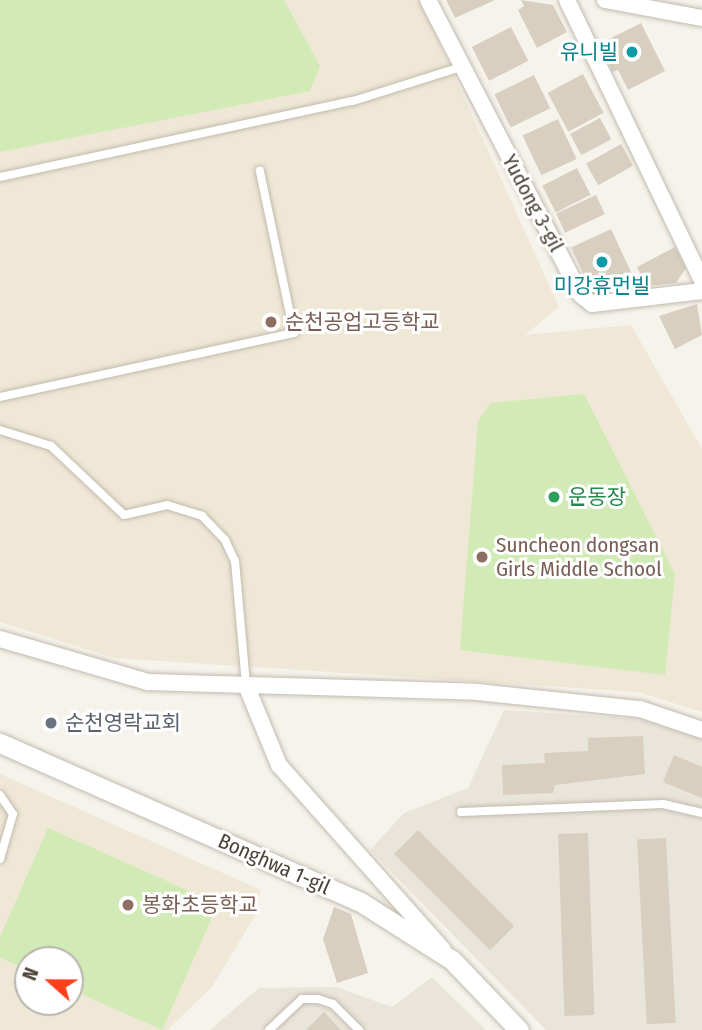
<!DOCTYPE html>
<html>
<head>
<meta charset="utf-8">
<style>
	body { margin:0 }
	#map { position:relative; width:702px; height:1030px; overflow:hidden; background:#f6f3ec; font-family:"Fira Sans Condensed","Noto Sans KR",sans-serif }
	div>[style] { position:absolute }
	.residential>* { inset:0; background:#eae5da }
	.education>* { inset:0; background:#efe8d6 }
	.green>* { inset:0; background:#d2eab5 }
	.building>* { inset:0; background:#d8cfc1; transform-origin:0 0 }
	.roads { filter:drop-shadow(0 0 2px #c2bbae) drop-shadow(0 0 2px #c2bbae) }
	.service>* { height:8px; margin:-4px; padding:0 4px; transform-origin:4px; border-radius:4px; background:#fff }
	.minor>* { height:16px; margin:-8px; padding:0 8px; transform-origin:8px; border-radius:8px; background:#fff }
	.tertiary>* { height:19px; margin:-9.5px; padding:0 9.5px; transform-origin:9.5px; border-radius:9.5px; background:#fff }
	.dots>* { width:19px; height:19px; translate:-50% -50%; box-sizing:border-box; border:4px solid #fff; border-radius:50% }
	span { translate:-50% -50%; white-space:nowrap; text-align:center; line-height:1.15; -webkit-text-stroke:6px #fff; paint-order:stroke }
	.culture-label { font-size:21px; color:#0d838f }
	.right { translate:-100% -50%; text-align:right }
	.street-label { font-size:21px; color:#4b4439 }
	.education-label { font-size:21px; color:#785e54 }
	.left { translate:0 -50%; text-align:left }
	.leisure-label { font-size:21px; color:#27864d }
	.worship-label { font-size:21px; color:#5b616d }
	.north { position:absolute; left:14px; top:946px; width:70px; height:70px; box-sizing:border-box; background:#fff; border:2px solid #b7b4b0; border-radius:50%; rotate:291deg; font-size:19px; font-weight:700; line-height:28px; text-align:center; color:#4b4439 }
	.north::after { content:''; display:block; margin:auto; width:24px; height:32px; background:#fc3f1d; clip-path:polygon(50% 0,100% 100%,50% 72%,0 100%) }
</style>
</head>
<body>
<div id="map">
	<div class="residential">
		<div style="clip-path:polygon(504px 710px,640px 719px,702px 739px,702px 1030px,546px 1030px,370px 850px,404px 813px,468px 788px)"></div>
		<div style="clip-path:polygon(432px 977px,486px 1030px,210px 1030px,259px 988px,336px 987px,392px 1007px)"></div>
	</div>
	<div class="education">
		<div style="clip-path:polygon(0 0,420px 0,559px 307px,525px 335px,631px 325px,702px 449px,702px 712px,638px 692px,114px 658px,0 622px)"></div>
		<div style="clip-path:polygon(evenodd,0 774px,261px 890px,253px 919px,212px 987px,167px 1030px,0 1030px,0 774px,28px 960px,70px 960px,70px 1002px,28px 1002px,28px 960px)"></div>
	</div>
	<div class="green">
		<div style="clip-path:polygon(0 0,284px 0,320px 66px,310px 91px,0 152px)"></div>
		<div style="clip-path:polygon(584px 394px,675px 574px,665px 675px,460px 650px,478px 421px,491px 403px)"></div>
		<div style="clip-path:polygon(48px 828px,218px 904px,162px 1030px,70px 989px,70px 960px,28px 960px,28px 970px,0 958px,0 937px)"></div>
	</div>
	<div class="building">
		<div style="clip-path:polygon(446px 0,495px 0,455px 18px)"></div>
		<div style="clip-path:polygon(521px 0,553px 5px,567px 32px,537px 48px,518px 10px,524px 6px)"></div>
		<div style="clip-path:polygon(641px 23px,665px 71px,628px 90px,618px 70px,612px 72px,603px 42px)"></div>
		<div style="left:511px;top:27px;width:38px;height:44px;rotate:63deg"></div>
		<div style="left:583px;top:74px;width:44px;height:40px;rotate:62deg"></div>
		<div style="left:534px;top:75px;width:37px;height:44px;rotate:64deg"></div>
		<div style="left:600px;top:118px;width:24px;height:34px;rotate:62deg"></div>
		<div style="left:558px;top:119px;width:44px;height:39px;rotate:65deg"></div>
		<div style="left:621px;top:144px;width:25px;height:40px;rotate:61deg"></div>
		<div style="left:577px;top:168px;width:30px;height:39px;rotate:63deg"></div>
		<div style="left:596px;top:195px;width:21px;height:44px;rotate:65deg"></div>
		<div style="left:611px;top:229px;width:52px;height:44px;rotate:65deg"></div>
		<div style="clip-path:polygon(675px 247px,686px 268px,676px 283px,647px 286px,637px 267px)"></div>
		<div style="clip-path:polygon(697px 304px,702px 335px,675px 349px,659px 316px)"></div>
		<div style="clip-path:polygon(643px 736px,645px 774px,555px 785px,553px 793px,503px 795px,502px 765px,545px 763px,544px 753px,588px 751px,588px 738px)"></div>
		<div style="clip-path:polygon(674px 755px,702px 767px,702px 798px,663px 782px)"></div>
		<div style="left:418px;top:830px;width:136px;height:34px;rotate:45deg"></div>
		<div style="left:588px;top:833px;width:182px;height:30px;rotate:88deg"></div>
		<div style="left:666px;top:838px;width:185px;height:29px;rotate:87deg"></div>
		<div style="clip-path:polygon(334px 907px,351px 914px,368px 973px,337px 983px,323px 939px)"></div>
		<div style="clip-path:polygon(324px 1012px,341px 1030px,306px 1030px)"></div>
	</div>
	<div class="roads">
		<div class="service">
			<div style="left:0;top:177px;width:361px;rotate:-12.2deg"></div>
			<div style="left:353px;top:101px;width:113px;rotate:-17.5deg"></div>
			<div style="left:0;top:397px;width:301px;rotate:-12.3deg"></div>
			<div style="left:294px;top:333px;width:166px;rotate:-101.9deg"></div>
			<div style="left:0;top:430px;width:53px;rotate:17.4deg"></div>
			<div style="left:51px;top:446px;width:100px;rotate:43.4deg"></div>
			<div style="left:124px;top:515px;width:44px;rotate:-13.1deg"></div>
			<div style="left:167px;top:505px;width:37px;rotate:17deg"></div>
			<div style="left:202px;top:516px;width:33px;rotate:46deg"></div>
			<div style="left:225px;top:540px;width:23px;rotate:65deg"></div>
			<div style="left:235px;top:561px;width:124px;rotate:84.9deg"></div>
			<div style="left:0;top:795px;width:23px;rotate:56deg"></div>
			<div style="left:13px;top:814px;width:47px;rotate:106.1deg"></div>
			<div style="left:461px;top:812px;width:202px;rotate:-2.3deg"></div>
			<div style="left:663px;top:804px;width:40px;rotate:13deg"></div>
			<div style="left:269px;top:1030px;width:45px;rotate:-43.2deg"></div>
			<div style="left:302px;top:999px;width:16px"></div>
			<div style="left:318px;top:999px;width:16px;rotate:18deg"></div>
			<div style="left:333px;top:1004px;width:37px;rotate:45deg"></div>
		</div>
		<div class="minor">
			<div style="left:428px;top:0;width:332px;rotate:62.6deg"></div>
			<div style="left:581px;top:295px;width:14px;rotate:39deg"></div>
			<div style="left:592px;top:304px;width:111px;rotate:-6.7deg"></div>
			<div style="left:567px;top:0;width:312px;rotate:64.3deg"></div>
			<div style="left:605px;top:0;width:99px;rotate:10.5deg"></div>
			<div style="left:0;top:639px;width:154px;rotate:16.2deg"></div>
			<div style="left:148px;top:682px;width:329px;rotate:1.7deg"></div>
			<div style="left:477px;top:692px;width:164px;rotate:6deg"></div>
			<div style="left:640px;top:709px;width:65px;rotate:18.7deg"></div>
			<div style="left:246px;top:685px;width:87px;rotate:67.6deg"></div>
			<div style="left:279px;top:765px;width:247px;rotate:48.4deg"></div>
		</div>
		<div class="tertiary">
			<div style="left:0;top:743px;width:392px;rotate:23.8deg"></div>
			<div style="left:359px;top:901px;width:110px;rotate:32.4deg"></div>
			<div style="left:452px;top:960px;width:97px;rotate:46.3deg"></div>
		</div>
	</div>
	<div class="dots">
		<div style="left:632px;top:52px;background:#0f9aa8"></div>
		<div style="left:602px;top:262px;background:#0f9aa8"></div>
		<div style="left:271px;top:322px;background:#8d6e63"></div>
		<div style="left:554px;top:497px;background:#2e9e5b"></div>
		<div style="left:482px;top:557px;background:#8d6e63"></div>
		<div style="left:51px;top:723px;background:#6b7280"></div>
		<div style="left:128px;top:905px;background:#8d6e63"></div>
	</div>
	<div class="culture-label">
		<span class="right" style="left:618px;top:52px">유니빌</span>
		<span style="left:602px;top:286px">미강휴먼빌</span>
	</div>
	<div class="street-label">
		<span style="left:533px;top:203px;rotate:62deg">Yudong 3-gil</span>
		<span style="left:274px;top:864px;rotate:24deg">Bonghwa 1-gil</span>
	</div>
	<div class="education-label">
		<span class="left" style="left:285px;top:322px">순천공업고등학교</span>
		<span class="left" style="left:496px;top:557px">Suncheon dongsan<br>Girls Middle School</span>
		<span class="left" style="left:142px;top:905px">봉화초등학교</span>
	</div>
	<div class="leisure-label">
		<span class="left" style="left:568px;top:497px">운동장</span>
	</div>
	<div class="worship-label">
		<span class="left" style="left:65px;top:723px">순천영락교회</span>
	</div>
	<div class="north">N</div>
</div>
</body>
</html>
